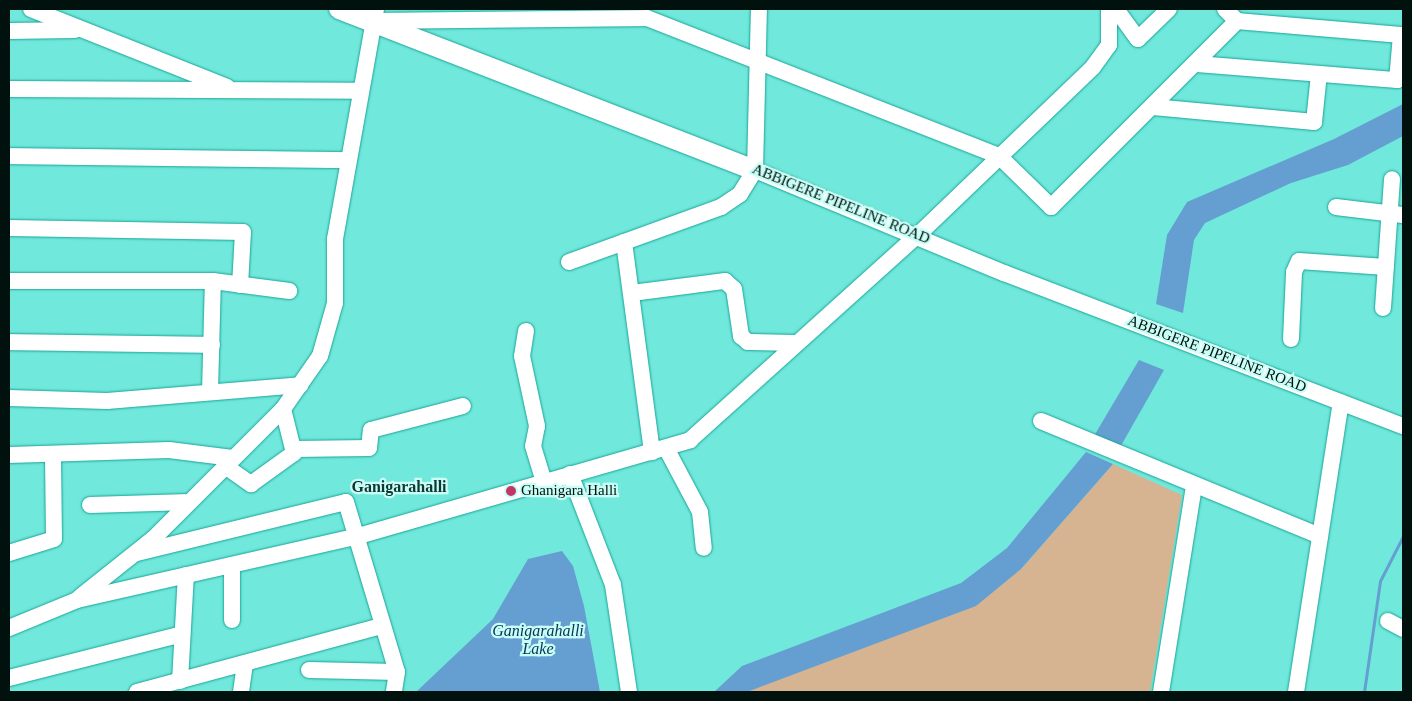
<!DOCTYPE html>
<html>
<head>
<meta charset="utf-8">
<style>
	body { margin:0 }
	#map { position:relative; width:1412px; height:701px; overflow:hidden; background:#70e8db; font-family:"Times New Roman",serif }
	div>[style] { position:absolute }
	.green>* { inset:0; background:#d7b491 }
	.water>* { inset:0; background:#659fd2 }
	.stream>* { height:3px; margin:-1.5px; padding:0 1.5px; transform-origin:1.5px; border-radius:1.5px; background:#659fd2 }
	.roads { filter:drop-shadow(0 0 1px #19a599) drop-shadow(0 0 1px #19a599) }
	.minor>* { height:16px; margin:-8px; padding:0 8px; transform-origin:8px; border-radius:8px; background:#fff }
	.major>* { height:20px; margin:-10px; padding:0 10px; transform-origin:10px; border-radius:10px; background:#fff }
	.dots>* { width:14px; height:14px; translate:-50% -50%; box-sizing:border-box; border:2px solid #c9fef7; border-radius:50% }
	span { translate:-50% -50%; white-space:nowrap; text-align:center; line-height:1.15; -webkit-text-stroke:4.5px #c9fef7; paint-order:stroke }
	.street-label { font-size:15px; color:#00110e }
	.poi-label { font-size:15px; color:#00110e }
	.left { translate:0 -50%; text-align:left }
	.neighbourhood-label { font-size:16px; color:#0e3632; font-weight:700 }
	.water-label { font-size:16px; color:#063456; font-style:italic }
	.frame { position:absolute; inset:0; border:10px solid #00110e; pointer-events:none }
</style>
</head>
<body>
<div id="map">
	<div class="green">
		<div style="clip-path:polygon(1113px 464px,1182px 495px,1150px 692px,747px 692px,1021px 569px)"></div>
	</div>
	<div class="water">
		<div style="clip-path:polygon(1403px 104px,1403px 136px,1348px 165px,1291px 183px,1205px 223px,1194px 240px,1183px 313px,1156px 304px,1167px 235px,1187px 202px,1334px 139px)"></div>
		<div style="clip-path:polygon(1139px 360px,1164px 370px,1118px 451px,1091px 441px)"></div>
		<div style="clip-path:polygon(1086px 452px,1113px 464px,1021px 569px,976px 606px,747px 692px,714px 692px,742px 666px,961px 583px,1007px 548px)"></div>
		<div style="clip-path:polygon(562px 551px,573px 566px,584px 606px,600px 692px,416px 692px,493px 619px,528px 559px)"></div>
	</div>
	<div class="stream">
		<div style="left:1364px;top:692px;width:112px;rotate:-81.8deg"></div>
		<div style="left:1380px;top:581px;width:51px;rotate:-62.9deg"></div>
	</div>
	<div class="roads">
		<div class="minor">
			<div style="left:31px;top:9px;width:211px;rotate:21.7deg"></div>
			<div style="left:1116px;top:9px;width:37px;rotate:54deg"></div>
			<div style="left:1138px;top:39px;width:43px;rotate:-44.1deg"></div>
			<div style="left:376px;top:21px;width:271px;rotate:-0.6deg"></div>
			<div style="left:647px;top:18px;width:378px;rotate:21.4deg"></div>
			<div style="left:999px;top:156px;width:73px;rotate:44.4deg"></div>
			<div style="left:1051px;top:207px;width:263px;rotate:-45deg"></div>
			<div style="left:1237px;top:21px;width:17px;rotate:-135deg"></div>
			<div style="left:9px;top:31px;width:66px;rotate:-0.9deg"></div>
			<div style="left:1197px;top:64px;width:201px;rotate:4.6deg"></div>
			<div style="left:1397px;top:80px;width:45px;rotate:-84.9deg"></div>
			<div style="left:1401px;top:35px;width:165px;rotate:-175.1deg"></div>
			<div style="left:9px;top:89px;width:350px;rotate:0.3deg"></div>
			<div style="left:1153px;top:107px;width:162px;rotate:5.3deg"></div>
			<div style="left:1314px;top:122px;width:48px;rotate:-84.1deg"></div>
			<div style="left:9px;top:156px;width:338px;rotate:0.7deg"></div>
			<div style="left:755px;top:170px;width:269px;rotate:22.5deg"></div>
			<div style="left:1004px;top:273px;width:427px;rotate:21deg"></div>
			<div style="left:1336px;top:207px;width:67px;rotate:6.8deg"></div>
			<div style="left:9px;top:228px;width:234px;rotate:1deg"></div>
			<div style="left:243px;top:232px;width:53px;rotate:93.2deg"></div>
			<div style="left:624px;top:242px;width:212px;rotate:82.4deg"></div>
			<div style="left:569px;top:262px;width:162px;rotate:-19.9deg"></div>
			<div style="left:721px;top:207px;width:23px;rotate:-34deg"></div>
			<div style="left:740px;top:194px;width:28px;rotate:-58deg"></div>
			<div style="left:755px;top:170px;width:161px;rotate:-88.6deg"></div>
			<div style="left:9px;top:281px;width:204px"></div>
			<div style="left:213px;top:281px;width:77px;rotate:7.5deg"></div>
			<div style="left:632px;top:293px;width:94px;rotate:-7.4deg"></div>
			<div style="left:725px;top:281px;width:12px;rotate:42deg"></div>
			<div style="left:734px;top:289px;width:48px;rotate:81.5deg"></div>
			<div style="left:741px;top:336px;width:9px;rotate:41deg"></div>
			<div style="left:748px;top:342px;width:49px;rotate:1.2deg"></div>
			<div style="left:1383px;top:308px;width:129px;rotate:-86deg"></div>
			<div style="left:526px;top:331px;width:25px;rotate:99deg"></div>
			<div style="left:522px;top:356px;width:72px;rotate:77.9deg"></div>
			<div style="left:537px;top:426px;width:20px;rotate:101deg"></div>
			<div style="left:533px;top:446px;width:39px;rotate:73deg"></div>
			<div style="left:1291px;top:339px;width:67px;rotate:-87.4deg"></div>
			<div style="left:1294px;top:272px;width:12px;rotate:-66deg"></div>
			<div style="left:1299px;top:261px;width:87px;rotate:3.9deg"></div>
			<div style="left:9px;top:342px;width:203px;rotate:0.8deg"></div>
			<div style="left:210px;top:392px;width:111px;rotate:-88.5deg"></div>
			<div style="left:9px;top:398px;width:98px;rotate:1.8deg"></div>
			<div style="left:107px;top:401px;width:194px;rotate:-4.7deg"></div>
			<div style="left:1041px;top:421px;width:302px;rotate:22.4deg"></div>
			<div style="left:666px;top:448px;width:72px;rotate:62deg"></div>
			<div style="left:700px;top:512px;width:36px;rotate:84deg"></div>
			<div style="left:294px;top:449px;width:75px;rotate:-0.8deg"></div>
			<div style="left:369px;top:448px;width:18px;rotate:-84deg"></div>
			<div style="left:371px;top:430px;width:95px;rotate:-14.6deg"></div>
			<div style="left:9px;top:455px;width:160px;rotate:-1.8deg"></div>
			<div style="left:169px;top:450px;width:64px;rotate:7.2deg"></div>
			<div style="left:225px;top:466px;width:32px;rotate:35deg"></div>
			<div style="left:251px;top:484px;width:53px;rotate:-35.8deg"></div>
			<div style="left:294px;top:453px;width:45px;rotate:-104deg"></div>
			<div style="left:570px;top:474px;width:119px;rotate:68.8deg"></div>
			<div style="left:613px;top:585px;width:108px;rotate:81.5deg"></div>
			<div style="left:90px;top:505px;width:99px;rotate:-1.7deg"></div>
			<div style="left:9px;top:553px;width:47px;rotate:-17.3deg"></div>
			<div style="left:54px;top:539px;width:85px;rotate:-90.7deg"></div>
			<div style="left:137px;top:553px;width:215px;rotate:-13.7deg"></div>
			<div style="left:346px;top:502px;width:177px;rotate:73.3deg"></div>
			<div style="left:397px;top:672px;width:20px;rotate:99deg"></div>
			<div style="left:232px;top:565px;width:55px;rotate:90deg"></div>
			<div style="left:80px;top:597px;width:93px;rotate:-38.5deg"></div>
			<div style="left:153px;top:539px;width:184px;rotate:-45deg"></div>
			<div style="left:283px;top:409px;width:65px;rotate:-55.1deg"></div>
			<div style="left:320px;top:356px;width:55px;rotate:-74.2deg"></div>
			<div style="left:335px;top:303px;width:64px;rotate:-90deg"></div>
			<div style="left:335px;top:239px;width:234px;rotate:-79.9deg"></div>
			<div style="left:1388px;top:621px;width:17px;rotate:28deg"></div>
			<div style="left:9px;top:628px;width:74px;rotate:-22.4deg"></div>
			<div style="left:77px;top:600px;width:285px;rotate:-12.8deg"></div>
			<div style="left:355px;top:537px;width:349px;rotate:-16.1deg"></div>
			<div style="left:690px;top:440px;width:308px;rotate:-42deg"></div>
			<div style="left:919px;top:234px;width:241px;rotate:-43.8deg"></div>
			<div style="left:1093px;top:67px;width:27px;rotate:-54deg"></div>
			<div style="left:1109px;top:45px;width:36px;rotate:-90deg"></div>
			<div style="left:309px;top:670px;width:88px;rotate:1.3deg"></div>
			<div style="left:9px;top:678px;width:179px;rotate:-14.2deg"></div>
			<div style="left:180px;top:681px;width:106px;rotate:-86.8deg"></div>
			<div style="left:137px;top:692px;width:254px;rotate:-15.1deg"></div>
			<div style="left:241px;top:692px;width:29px;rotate:-82deg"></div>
			<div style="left:1161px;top:692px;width:210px;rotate:-80.9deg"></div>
			<div style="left:1296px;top:692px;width:293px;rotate:-81.2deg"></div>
		</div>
		<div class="major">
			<div style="left:339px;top:9px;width:446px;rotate:21.2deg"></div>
		</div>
	</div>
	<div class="dots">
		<div style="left:511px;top:491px;background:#c43664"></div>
	</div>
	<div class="street-label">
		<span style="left:841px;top:204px;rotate:22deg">ABBIGERE PIPELINE ROAD</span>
		<span style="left:1217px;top:354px;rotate:21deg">ABBIGERE PIPELINE ROAD</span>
	</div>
	<div class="poi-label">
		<span class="left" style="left:521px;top:491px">Ghanigara Halli</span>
	</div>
	<div class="neighbourhood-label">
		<span style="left:399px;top:487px">Ganigarahalli</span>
	</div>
	<div class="water-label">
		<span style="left:538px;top:640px">Ganigarahalli<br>Lake</span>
	</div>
	<div class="frame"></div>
</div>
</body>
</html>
